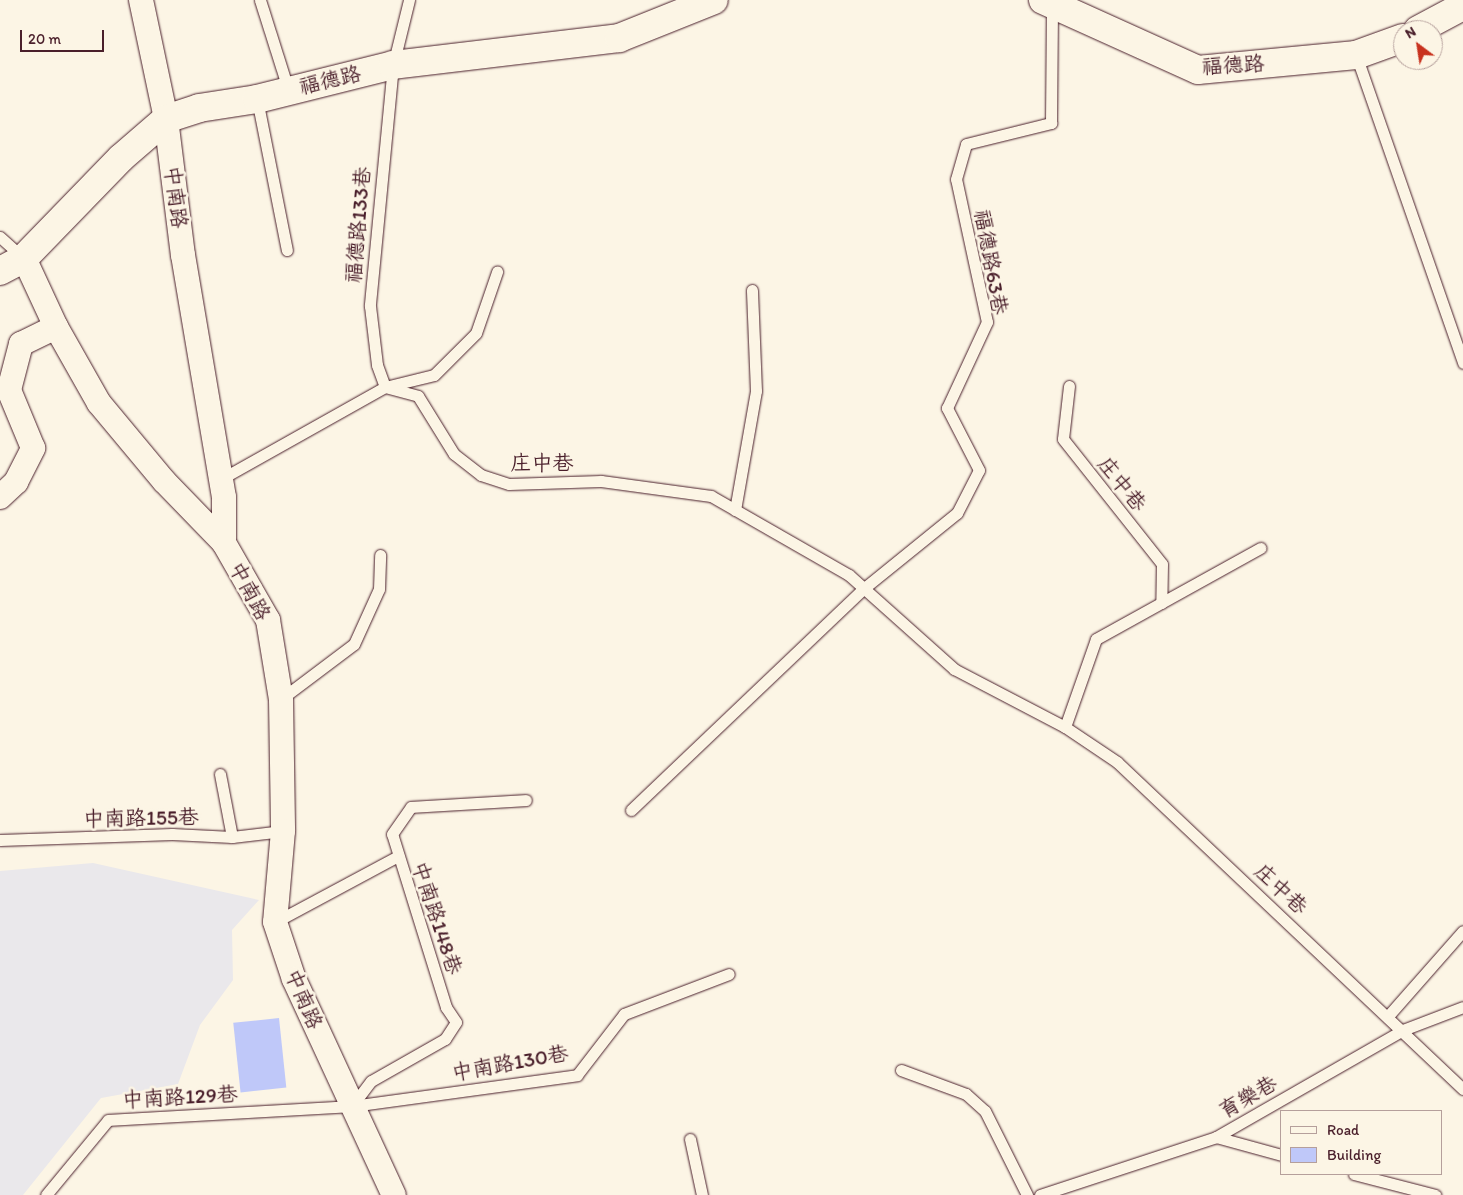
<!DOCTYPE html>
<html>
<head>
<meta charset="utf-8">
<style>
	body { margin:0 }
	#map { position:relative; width:1463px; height:1195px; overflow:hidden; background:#fcf5e5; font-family:Itim,"LXGW WenKai TC",sans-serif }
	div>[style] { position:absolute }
	.built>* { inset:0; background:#eae8eb }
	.building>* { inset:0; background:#bfc8f9; transform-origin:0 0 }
	.roads { filter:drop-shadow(0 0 1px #4a1f2b) drop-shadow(0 0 1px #4a1f2b) }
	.service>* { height:11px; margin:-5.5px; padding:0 5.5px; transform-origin:5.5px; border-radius:5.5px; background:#fcf5e5 }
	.minor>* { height:24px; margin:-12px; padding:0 12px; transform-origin:12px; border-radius:12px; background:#fcf5e5 }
	.tertiary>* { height:28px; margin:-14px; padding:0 14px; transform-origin:14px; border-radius:14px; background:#fcf5e5 }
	span { translate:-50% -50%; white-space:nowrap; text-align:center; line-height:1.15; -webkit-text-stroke:5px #fcf5e5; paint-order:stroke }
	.street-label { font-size:21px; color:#4a1f2b }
	.legend { position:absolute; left:1280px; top:1110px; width:162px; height:65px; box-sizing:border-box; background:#fcf5e5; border:1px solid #b59f9b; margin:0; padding:6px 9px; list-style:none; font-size:15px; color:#4a1f2b }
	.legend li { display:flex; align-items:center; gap:10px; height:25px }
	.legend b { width:25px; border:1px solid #b59f9b }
	.north { position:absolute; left:1393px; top:20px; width:50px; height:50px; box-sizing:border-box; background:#fcf5e5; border:1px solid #b59f9b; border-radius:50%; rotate:329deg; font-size:14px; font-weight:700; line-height:20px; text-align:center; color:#4a1f2b }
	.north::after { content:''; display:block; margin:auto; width:18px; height:22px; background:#c8321e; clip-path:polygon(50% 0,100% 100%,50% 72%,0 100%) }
	.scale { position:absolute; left:20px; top:30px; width:84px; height:22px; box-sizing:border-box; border:2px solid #4a1f2b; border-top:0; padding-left:6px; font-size:15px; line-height:18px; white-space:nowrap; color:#4a1f2b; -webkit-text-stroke:4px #fcf5e5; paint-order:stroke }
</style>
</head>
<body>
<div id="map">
	<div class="built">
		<div style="clip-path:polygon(93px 863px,259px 900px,232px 930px,233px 980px,200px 1025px,178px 1084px,101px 1098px,23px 1195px,0 1195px,0 871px)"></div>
	</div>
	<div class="building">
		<div style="left:279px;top:1018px;width:70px;height:46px;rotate:84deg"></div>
	</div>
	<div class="roads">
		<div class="service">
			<div style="left:260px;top:0;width:93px;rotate:72.5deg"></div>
			<div style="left:409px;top:0;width:67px;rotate:103.8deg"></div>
			<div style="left:393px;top:65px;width:242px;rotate:95.5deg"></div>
			<div style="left:370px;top:306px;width:59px;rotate:83.2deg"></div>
			<div style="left:377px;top:365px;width:23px;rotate:70deg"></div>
			<div style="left:385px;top:387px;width:34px;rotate:15deg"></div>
			<div style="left:418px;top:396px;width:68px;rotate:58.2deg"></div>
			<div style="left:454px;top:454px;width:34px;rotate:38deg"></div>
			<div style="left:481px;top:475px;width:29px;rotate:18deg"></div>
			<div style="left:509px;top:484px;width:92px;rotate:-1.9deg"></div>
			<div style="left:601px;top:481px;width:111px;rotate:7.8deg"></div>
			<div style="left:711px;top:496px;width:159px;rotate:29.8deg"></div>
			<div style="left:849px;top:575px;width:141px;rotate:41.8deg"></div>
			<div style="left:954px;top:669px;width:125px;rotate:27.6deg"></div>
			<div style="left:1065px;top:727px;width:63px;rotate:33.9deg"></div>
			<div style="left:1117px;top:762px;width:476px;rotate:43.4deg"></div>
			<div style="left:1356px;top:55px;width:326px;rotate:70.8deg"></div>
			<div style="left:257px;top:99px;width:154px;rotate:78.8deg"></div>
			<div style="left:0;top:237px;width:31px;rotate:42deg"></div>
			<div style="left:1069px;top:386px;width:53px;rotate:96.5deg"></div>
			<div style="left:1063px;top:439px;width:159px;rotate:51.6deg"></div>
			<div style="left:1162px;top:564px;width:39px;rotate:91deg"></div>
			<div style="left:221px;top:479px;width:188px;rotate:-29.3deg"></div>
			<div style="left:385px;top:387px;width:50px;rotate:-13.8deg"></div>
			<div style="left:434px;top:375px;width:59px;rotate:-45deg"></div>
			<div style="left:476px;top:333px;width:65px;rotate:-71deg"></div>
			<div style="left:735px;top:510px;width:121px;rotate:-80deg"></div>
			<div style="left:756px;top:391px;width:101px;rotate:-92.3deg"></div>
			<div style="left:281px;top:699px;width:91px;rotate:-37deg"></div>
			<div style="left:354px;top:644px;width:60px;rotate:-65.6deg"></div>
			<div style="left:379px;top:589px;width:34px;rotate:-88deg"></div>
			<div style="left:1065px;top:727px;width:93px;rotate:-70.6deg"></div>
			<div style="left:1096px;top:639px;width:188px;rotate:-29deg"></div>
			<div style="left:220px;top:774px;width:64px;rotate:79.2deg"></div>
			<div style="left:631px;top:810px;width:320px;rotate:-43.6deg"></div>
			<div style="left:863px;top:589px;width:121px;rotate:-39deg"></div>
			<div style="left:957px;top:513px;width:48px;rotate:-62.9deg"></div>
			<div style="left:979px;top:470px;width:70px;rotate:-117.3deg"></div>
			<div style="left:947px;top:408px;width:95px;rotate:-65.1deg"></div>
			<div style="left:987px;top:322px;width:146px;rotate:-102.2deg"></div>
			<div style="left:956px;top:179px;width:36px;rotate:-74deg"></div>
			<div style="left:966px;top:144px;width:88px;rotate:-13.9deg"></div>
			<div style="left:1051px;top:123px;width:117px;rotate:-89.5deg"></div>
			<div style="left:0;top:840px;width:172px;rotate:-2deg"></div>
			<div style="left:172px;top:834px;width:60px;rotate:2.9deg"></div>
			<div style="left:232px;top:837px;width:51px;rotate:-6.7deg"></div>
			<div style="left:275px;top:922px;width:140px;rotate:-28.2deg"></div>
			<div style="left:1388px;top:1016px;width:113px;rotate:-48.6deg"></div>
			<div style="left:901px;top:1070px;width:69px;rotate:20.3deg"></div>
			<div style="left:966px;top:1094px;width:25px;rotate:42deg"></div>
			<div style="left:985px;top:1111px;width:94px;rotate:63.4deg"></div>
			<div style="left:352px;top:1106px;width:31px;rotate:-53deg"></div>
			<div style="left:371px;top:1081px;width:85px;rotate:-29.6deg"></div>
			<div style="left:445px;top:1039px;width:20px;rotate:-57deg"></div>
			<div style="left:456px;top:1022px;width:18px;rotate:-124deg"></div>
			<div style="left:446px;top:1007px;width:181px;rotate:-107.3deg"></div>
			<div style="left:392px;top:834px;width:33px;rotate:-55deg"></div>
			<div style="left:411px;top:807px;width:115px;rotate:-3.5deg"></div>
			<div style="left:1216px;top:1137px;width:68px;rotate:15.3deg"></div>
			<div style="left:690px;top:1139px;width:57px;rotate:77.9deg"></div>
			<div style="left:1354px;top:1174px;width:84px;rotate:14.5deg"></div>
			<div style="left:46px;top:1195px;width:97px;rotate:-50.4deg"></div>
			<div style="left:108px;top:1120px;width:244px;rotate:-3.3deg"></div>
			<div style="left:352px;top:1106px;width:227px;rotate:-7.8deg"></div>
			<div style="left:577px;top:1075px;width:77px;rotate:-52.4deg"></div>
			<div style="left:624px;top:1014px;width:112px;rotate:-20.9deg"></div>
			<div style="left:1040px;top:1195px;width:185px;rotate:-18.2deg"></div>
			<div style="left:1216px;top:1137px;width:215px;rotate:-29.8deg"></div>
			<div style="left:1403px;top:1030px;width:64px;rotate:-21deg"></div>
		</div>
		<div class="minor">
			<div style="left:141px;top:0;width:122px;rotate:78.1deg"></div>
			<div style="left:166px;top:119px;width:137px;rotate:82.9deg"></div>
			<div style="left:183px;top:255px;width:245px;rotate:80.4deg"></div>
			<div style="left:224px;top:497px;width:46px;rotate:90deg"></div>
			<div style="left:224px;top:543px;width:89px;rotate:60.3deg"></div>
			<div style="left:268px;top:620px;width:80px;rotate:80.7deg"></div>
			<div style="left:281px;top:699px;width:132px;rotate:89.1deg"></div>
			<div style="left:283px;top:831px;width:91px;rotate:95deg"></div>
			<div style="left:275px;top:922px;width:60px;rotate:71.6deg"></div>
			<div style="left:294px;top:979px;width:238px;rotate:65.2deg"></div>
			<div style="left:24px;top:258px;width:76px;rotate:65.1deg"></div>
			<div style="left:56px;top:327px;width:87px;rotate:60.5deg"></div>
			<div style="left:99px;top:403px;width:102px;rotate:50.2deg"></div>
			<div style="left:164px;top:481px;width:86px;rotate:45.9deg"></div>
			<div style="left:0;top:497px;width:22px;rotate:-43deg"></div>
			<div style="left:16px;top:482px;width:38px;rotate:-63deg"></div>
			<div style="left:33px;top:448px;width:63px;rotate:-112.5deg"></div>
			<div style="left:9px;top:390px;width:48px;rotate:-75.4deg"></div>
			<div style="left:21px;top:344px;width:39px;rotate:-26deg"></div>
		</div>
		<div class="tertiary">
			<div style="left:1043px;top:0;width:170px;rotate:24.3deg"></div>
			<div style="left:1198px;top:70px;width:159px;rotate:-5.4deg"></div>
			<div style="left:1356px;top:55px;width:50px;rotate:-19.9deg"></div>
			<div style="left:1418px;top:30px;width:51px;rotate:-28.1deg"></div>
			<div style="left:0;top:271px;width:27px;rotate:-28deg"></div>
			<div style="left:24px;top:258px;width:139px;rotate:-45.9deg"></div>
			<div style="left:121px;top:158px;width:60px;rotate:-40.9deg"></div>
			<div style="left:166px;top:119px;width:35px;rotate:-18deg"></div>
			<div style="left:199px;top:108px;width:59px;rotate:-8.8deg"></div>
			<div style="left:257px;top:99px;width:140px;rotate:-14deg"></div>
			<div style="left:393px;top:65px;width:228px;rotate:-6.8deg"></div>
			<div style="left:619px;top:38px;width:102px;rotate:-21.8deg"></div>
		</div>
	</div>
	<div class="street-label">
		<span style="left:1233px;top:65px;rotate:-3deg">福德路</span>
		<span style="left:330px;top:80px;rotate:-13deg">福德路</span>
		<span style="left:176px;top:197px;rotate:83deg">中南路</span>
		<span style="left:358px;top:225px;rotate:-85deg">福德路133巷</span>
		<span style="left:991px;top:262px;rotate:80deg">福德路63巷</span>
		<span style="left:542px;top:463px">庄中巷</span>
		<span style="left:1122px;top:484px;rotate:51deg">庄中巷</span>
		<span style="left:250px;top:591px;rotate:62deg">中南路</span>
		<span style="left:141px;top:818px;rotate:-1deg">中南路155巷</span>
		<span style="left:1281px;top:889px;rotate:43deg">庄中巷</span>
		<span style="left:437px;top:918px;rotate:72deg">中南路148巷</span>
		<span style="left:304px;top:999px;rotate:67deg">中南路</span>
		<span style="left:510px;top:1063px;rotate:-10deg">中南路130巷</span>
		<span style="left:180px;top:1097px;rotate:-3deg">中南路129巷</span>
		<span style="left:1248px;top:1097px;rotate:-30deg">育樂巷</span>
	</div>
	<ul class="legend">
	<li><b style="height:6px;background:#fcf5e5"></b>Road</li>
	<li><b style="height:14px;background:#bfc8f9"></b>Building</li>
	</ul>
	<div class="north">N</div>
	<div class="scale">20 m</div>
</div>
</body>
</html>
